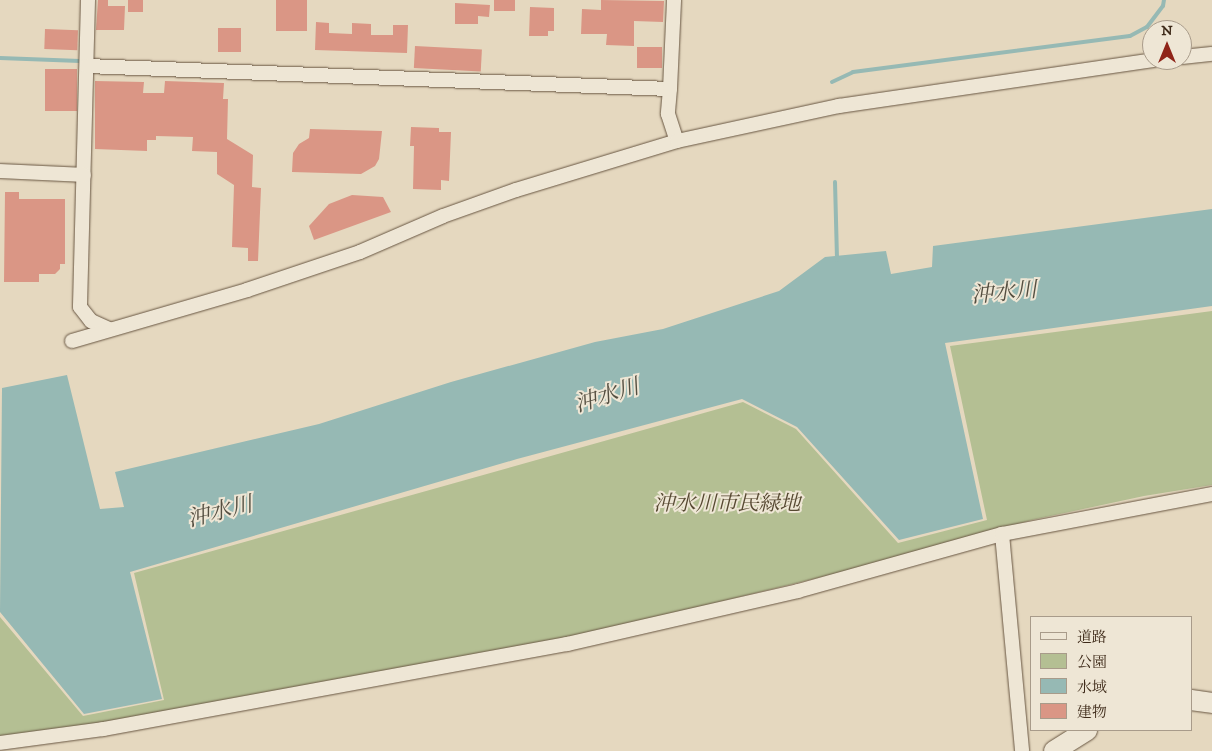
<!DOCTYPE html>
<html>
<head>
<meta charset="utf-8">
<style>
	body { margin:0 }
	#map { position:relative; width:1212px; height:751px; overflow:hidden; background:#e5d8bf; font-family:"IM FELL DW Pica","Noto Serif JP",serif }
	div>[style] { position:absolute }
	.green>* { inset:0; background:#b4bf93 }
	.water>* { inset:0; background:#96b9b4 }
	.stream>* { height:4px; margin:-2px; padding:0 2px; transform-origin:2px; border-radius:2px; background:#96b9b4 }
	.building>* { inset:0; background:#da9685; transform-origin:0 0 }
	.roads { filter:drop-shadow(0 0 1px #685642) drop-shadow(0 0 1px #685642) }
	.street>* { height:14px; margin:-7px; padding:0 7px; transform-origin:7px; border-radius:7px; background:#eee6d5 }
	.secondary>* { height:20px; margin:-10px; padding:0 10px; transform-origin:10px; border-radius:10px; background:#eee6d5 }
	span { translate:-50% -50%; white-space:nowrap; text-align:center; line-height:1.15; -webkit-text-stroke:4px #eee6d5; paint-order:stroke }
	.park-label { font-size:21px; color:#564831; font-style:italic }
	.water-label { font-size:22px; color:#544e40; font-style:italic }
	.legend { position:absolute; left:1030px; top:616px; width:162px; height:115px; box-sizing:border-box; background:#eee6d5; border:1px solid #a89b8a; margin:0; padding:6px 9px; list-style:none; font-size:15px; color:#3e2a19 }
	.legend li { display:flex; align-items:center; gap:10px; height:25px }
	.legend b { width:25px; border:1px solid #a89b8a }
	.north { position:absolute; left:1142px; top:20px; width:50px; height:50px; box-sizing:border-box; background:#eee6d5; border:1px solid #a89b8a; border-radius:50%; rotate:0deg; font-size:14px; font-weight:700; line-height:20px; text-align:center; color:#3e2a19 }
	.north::after { content:''; display:block; margin:auto; width:18px; height:22px; background:#8f2418; clip-path:polygon(50% 0,100% 100%,50% 72%,0 100%) }
</style>
</head>
<body>
<div id="map">
	<div class="green">
		<div style="clip-path:polygon(1212px 311px,1212px 485px,1144px 496px,1032px 520px,899px 558px,588px 634px,82px 729px,0 740px,0 617px,83px 716px,164px 700px,134px 573px,743px 402px,796px 429px,898px 543px,987px 520px,950px 346px)"></div>
	</div>
	<div class="water">
		<div style="clip-path:polygon(1212px 209px,1212px 306px,945px 343px,983px 519px,899px 540px,797px 427px,742px 399px,517px 459px,130px 572px,162px 699px,84px 714px,0 612px,2px 388px,67px 375px,100px 509px,124px 507px,115px 472px,319px 424px,451px 382px,595px 342px,663px 329px,779px 291px,825px 257px,886px 251px,891px 274px,932px 267px,933px 246px)"></div>
	</div>
	<div class="stream">
		<div style="left:0;top:58px;width:80px;rotate:2.1deg"></div>
		<div style="left:832px;top:82px;width:23px;rotate:-25deg"></div>
		<div style="left:853px;top:72px;width:279px;rotate:-7.4deg"></div>
		<div style="left:1130px;top:36px;width:19px;rotate:-28deg"></div>
		<div style="left:1147px;top:27px;width:26px;rotate:-53deg"></div>
		<div style="left:1163px;top:6px;width:6px;rotate:-81deg"></div>
		<div style="left:835px;top:182px;width:78px;rotate:88.5deg"></div>
	</div>
	<div class="building">
		<div style="clip-path:polygon(98px 0,108px 0,108px 6px,125px 6px,124px 30px,96px 30px)"></div>
		<div style="left:128px;top:0;width:15px;height:12px"></div>
		<div style="left:276px;top:0;width:31px;height:31px"></div>
		<div style="left:494px;top:0;width:21px;height:11px"></div>
		<div style="clip-path:polygon(601px 0,664px 1px,663px 22px,634px 21px,634px 46px,606px 45px,607px 34px,581px 34px,582px 9px,601px 10px)"></div>
		<div style="clip-path:polygon(455px 3px,490px 5px,489px 17px,478px 16px,478px 24px,455px 24px)"></div>
		<div style="clip-path:polygon(530px 7px,554px 8px,554px 31px,548px 31px,548px 36px,529px 36px)"></div>
		<div style="clip-path:polygon(316px 22px,329px 23px,329px 33px,352px 34px,352px 23px,371px 24px,371px 35px,393px 35px,393px 25px,408px 25px,407px 53px,315px 50px)"></div>
		<div style="left:218px;top:28px;width:23px;height:24px"></div>
		<div style="left:45px;top:29px;width:33px;height:20px;rotate:2deg"></div>
		<div style="left:415px;top:46px;width:67px;height:22px;rotate:3deg"></div>
		<div style="left:637px;top:47px;width:25px;height:21px"></div>
		<div style="left:45px;top:69px;width:32px;height:42px"></div>
		<div style="clip-path:polygon(95px 81px,144px 82px,143px 93px,164px 93px,165px 81px,224px 83px,223px 99px,228px 99px,227px 139px,253px 155px,252px 187px,261px 188px,258px 261px,248px 261px,248px 248px,232px 247px,234px 185px,217px 174px,217px 152px,192px 151px,193px 137px,156px 136px,156px 140px,147px 140px,147px 151px,95px 149px)"></div>
		<div style="clip-path:polygon(411px 127px,439px 128px,439px 132px,451px 132px,449px 181px,441px 180px,441px 190px,413px 189px,414px 146px,410px 146px)"></div>
		<div style="clip-path:polygon(310px 129px,382px 131px,379px 159px,375px 166px,361px 174px,292px 172px,293px 153px,299px 144px,309px 138px)"></div>
		<div style="clip-path:polygon(5px 192px,19px 192px,19px 199px,65px 199px,65px 264px,60px 264px,60px 269px,55px 274px,39px 274px,39px 282px,4px 282px)"></div>
		<div style="clip-path:polygon(352px 195px,383px 197px,391px 212px,314px 240px,309px 226px,329px 204px)"></div>
	</div>
	<div class="roads">
		<div class="street">
			<div style="left:88px;top:0;width:307px;rotate:91.5deg"></div>
			<div style="left:80px;top:307px;width:18px;rotate:52deg"></div>
			<div style="left:91px;top:321px;width:20px;rotate:24deg"></div>
			<div style="left:1182px;top:57px;width:30px;rotate:-6deg"></div>
			<div style="left:87px;top:66px;width:583px;rotate:2.26deg"></div>
			<div style="left:670px;top:89px;width:25px;rotate:95deg"></div>
			<div style="left:668px;top:114px;width:28px;rotate:72deg"></div>
			<div style="left:670px;top:89px;width:89px;rotate:-87.4deg"></div>
			<div style="left:0;top:171px;width:84px;rotate:2.7deg"></div>
			<div style="left:72px;top:341px;width:182px;rotate:-16.2deg"></div>
			<div style="left:247px;top:290px;width:119px;rotate:-18.6deg"></div>
			<div style="left:360px;top:252px;width:90px;rotate:-23.4deg"></div>
			<div style="left:443px;top:216px;width:77px;rotate:-19.6deg"></div>
			<div style="left:516px;top:190px;width:168px;rotate:-16.9deg"></div>
			<div style="left:677px;top:141px;width:166px;rotate:-12.2deg"></div>
			<div style="left:839px;top:106px;width:319px;rotate:-8.3deg"></div>
			<div style="left:1002px;top:534px;width:218px;rotate:84.7deg"></div>
			<div style="left:0;top:743px;width:104px;rotate:-7.7deg"></div>
			<div style="left:103px;top:729px;width:472px;rotate:-10.4deg"></div>
			<div style="left:567px;top:644px;width:237px;rotate:-12.9deg"></div>
			<div style="left:798px;top:591px;width:212px;rotate:-15.6deg"></div>
			<div style="left:1002px;top:534px;width:214px;rotate:-10.8deg"></div>
		</div>
		<div class="secondary">
			<div style="left:1191px;top:700px;width:21px;rotate:8deg"></div>
			<div style="left:1054px;top:751px;width:39px;rotate:-32deg"></div>
		</div>
	</div>
	<div class="park-label">
		<span style="left:727px;top:504px">沖水川市民緑地</span>
	</div>
	<div class="water-label">
		<span style="left:1004px;top:293px;rotate:-5deg">沖水川</span>
		<span style="left:607px;top:396px;rotate:-17deg">沖水川</span>
		<span style="left:220px;top:512px;rotate:-14deg">沖水川</span>
	</div>
	<ul class="legend">
	<li><b style="height:6px;background:#eee6d5"></b>道路</li>
	<li><b style="height:14px;background:#b4bf93"></b>公園</li>
	<li><b style="height:14px;background:#96b9b4"></b>水域</li>
	<li><b style="height:14px;background:#da9685"></b>建物</li>
	</ul>
	<div class="north">N</div>
</div>
</body>
</html>
